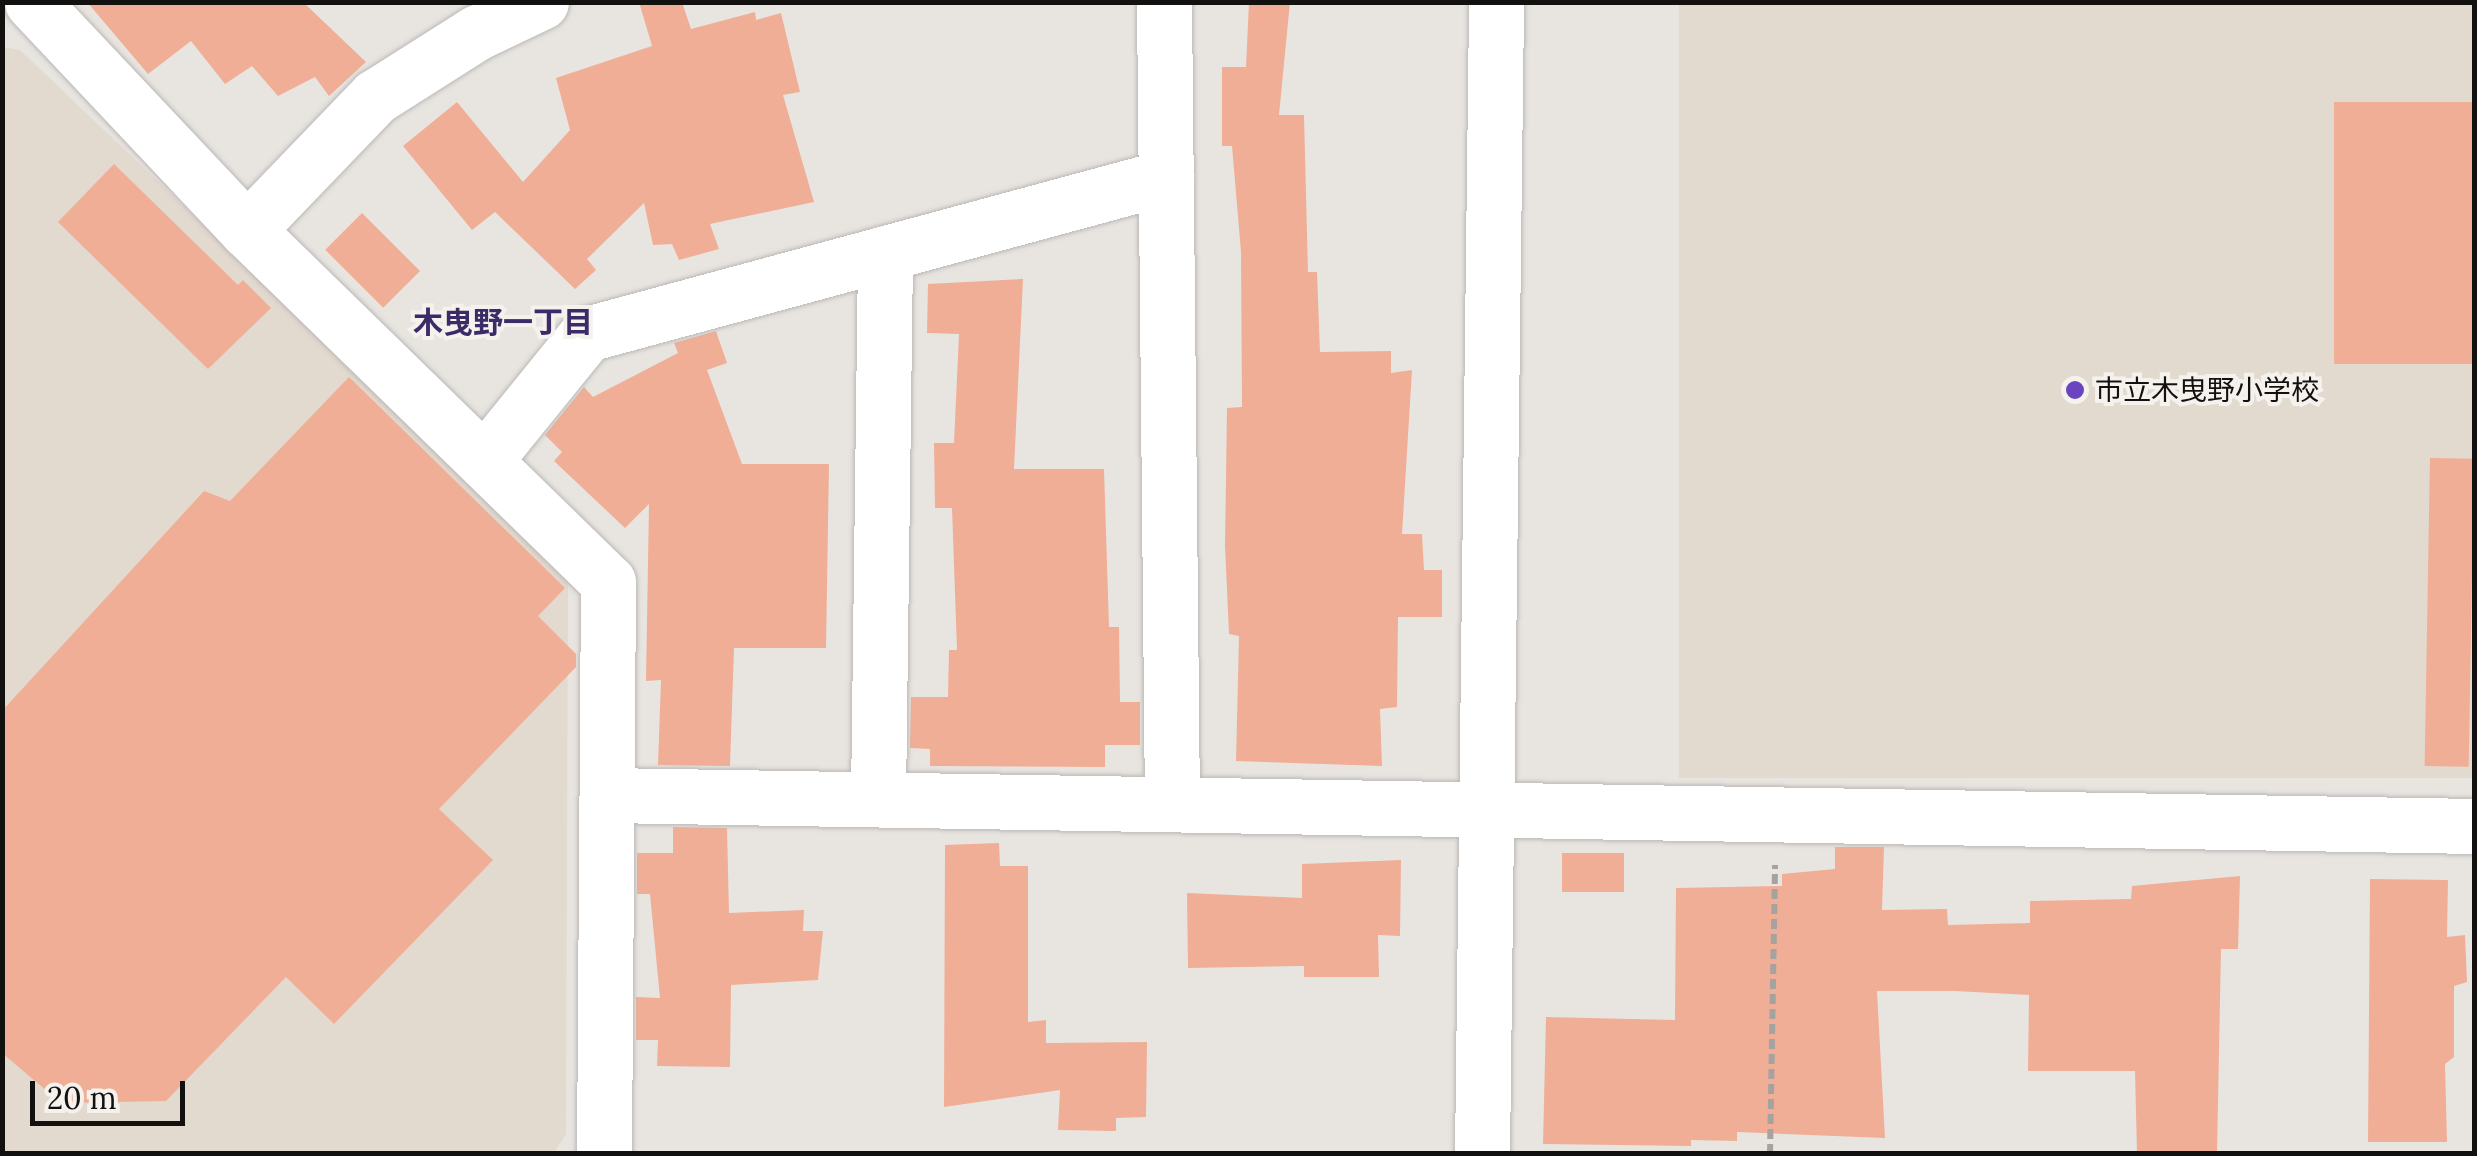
<!DOCTYPE html>
<html>
<head>
<meta charset="utf-8">
<style>
	body { margin:0 }
	#map { position:relative; width:2477px; height:1156px; overflow:hidden; background:#e8e5e1; font-family:Lora,"Noto Sans JP",serif }
	div>[style] { position:absolute }
	.built>* { inset:0; background:#e2d9cf; transform-origin:0 0 }
	.building>* { inset:0; background:#f0ae96; transform-origin:0 0 }
	.path>* { height:6px; margin-top:-3px; transform-origin:0; background:repeating-linear-gradient(90deg,#a5a29f 0 10px,transparent 0 15px) }
	.roads { filter:drop-shadow(0 0 2px #bbb8b5) drop-shadow(0 0 2px #bbb8b5) }
	.minor>* { height:55px; margin:-27.5px; padding:0 27.5px; transform-origin:27.5px; border-radius:27.5px; background:#fff }
	.dots>* { width:28px; height:28px; translate:-50% -50%; box-sizing:border-box; border:5px solid #f5f2ee; border-radius:50% }
	span { translate:-50% -50%; white-space:nowrap; text-align:center; line-height:1.15; -webkit-text-stroke:8px #f5f2ee; paint-order:stroke }
	.poi-label { font-size:28px; color:#131110 }
	.left { translate:0 -50%; text-align:left }
	.neighbourhood-label { font-size:30px; color:#3b2b66; font-weight:700 }
	.frame { position:absolute; inset:0; border:5px solid #131110; pointer-events:none }
	.scale { position:absolute; left:30px; top:1081px; width:155px; height:45px; box-sizing:border-box; border:5px solid #131110; border-top:0; padding-left:12px; font-size:30px; line-height:35px; white-space:nowrap; color:#131110; -webkit-text-stroke:8px #f5f2ee; paint-order:stroke }
</style>
</head>
<body>
<div id="map">
	<div class="built">
		<div style="left:1679px;top:3px;width:795px;height:775px"></div>
		<div style="clip-path:polygon(2px 47px,20px 50px,568px 572px,566px 1134px,554px 1153px,3px 1153px)"></div>
	</div>
	<div class="building">
		<div style="clip-path:polygon(87px 2px,303px 2px,366px 62px,329px 96px,315px 77px,278px 96px,252px 66px,225px 84px,191px 41px,148px 74px)"></div>
		<div style="clip-path:polygon(639px 2px,682px 2px,691px 29px,755px 12px,756px 20px,781px 13px,800px 92px,783px 95px,814px 202px,710px 224px,719px 249px,679px 260px,672px 244px,653px 245px,644px 203px,587px 259px,596px 270px,575px 289px,495px 212px,472px 230px,403px 146px,457px 102px,523px 182px,570px 130px,556px 78px,652px 46px)"></div>
		<div style="clip-path:polygon(1249px 2px,1290px 2px,1279px 115px,1304px 115px,1308px 272px,1317px 272px,1320px 352px,1391px 351px,1391px 373px,1412px 370px,1402px 534px,1422px 534px,1424px 570px,1442px 570px,1442px 617px,1398px 617px,1397px 707px,1380px 709px,1382px 766px,1236px 761px,1239px 636px,1229px 634px,1225px 546px,1227px 408px,1242px 407px,1241px 252px,1232px 146px,1222px 146px,1222px 67px,1246px 67px)"></div>
		<div style="left:2334px;top:102px;width:140px;height:262px"></div>
		<div style="clip-path:polygon(114px 164px,238px 285px,243px 280px,271px 308px,208px 369px,58px 222px)"></div>
		<div style="left:362px;top:213px;width:82px;height:52px;rotate:45deg"></div>
		<div style="clip-path:polygon(1023px 279px,1014px 469px,1104px 469px,1109px 627px,1119px 627px,1120px 702px,1140px 702px,1140px 745px,1105px 745px,1105px 767px,930px 766px,930px 749px,910px 748px,911px 697px,948px 697px,949px 650px,957px 650px,952px 508px,935px 508px,934px 443px,954px 443px,959px 334px,927px 333px,928px 284px)"></div>
		<div style="clip-path:polygon(716px 331px,727px 363px,707px 370px,742px 464px,829px 464px,826px 648px,734px 648px,730px 766px,658px 765px,661px 680px,646px 681px,649px 504px,625px 528px,554px 461px,562px 452px,545px 435px,584px 387px,593px 397px,678px 353px,674px 343px)"></div>
		<div style="clip-path:polygon(349px 377px,565px 588px,538px 616px,576px 654px,576px 667px,439px 809px,493px 860px,334px 1024px,286px 977px,166px 1101px,61px 1103px,2px 1053px,2px 711px,204px 491px,230px 501px)"></div>
		<div style="left:2430px;top:458px;width:44px;height:308px;rotate:1deg"></div>
		<div style="clip-path:polygon(673px 827px,727px 828px,729px 913px,804px 910px,803px 931px,823px 931px,818px 980px,731px 985px,730px 1067px,657px 1066px,658px 1040px,636px 1040px,636px 997px,660px 998px,650px 894px,637px 894px,637px 853px,673px 853px)"></div>
		<div style="clip-path:polygon(999px 843px,1000px 866px,1028px 866px,1028px 1022px,1046px 1020px,1046px 1043px,1147px 1042px,1146px 1117px,1116px 1118px,1116px 1131px,1058px 1130px,1060px 1090px,944px 1107px,945px 845px)"></div>
		<div style="clip-path:polygon(1835px 847px,1884px 847px,1882px 910px,1947px 909px,1948px 925px,2030px 923px,2030px 901px,2131px 899px,2132px 886px,2240px 876px,2238px 949px,2221px 949px,2217px 1154px,2137px 1154px,2135px 1071px,2028px 1071px,2029px 995px,1955px 991px,1877px 991px,1885px 1138px,1737px 1132px,1737px 1141px,1691px 1140px,1691px 1146px,1543px 1144px,1546px 1017px,1675px 1020px,1676px 888px,1782px 886px,1782px 874px,1835px 869px)"></div>
		<div style="left:1562px;top:853px;width:62px;height:39px"></div>
		<div style="clip-path:polygon(1401px 860px,1400px 936px,1378px 935px,1379px 977px,1304px 977px,1304px 966px,1188px 968px,1187px 893px,1302px 898px,1302px 864px)"></div>
		<div style="clip-path:polygon(2370px 879px,2448px 880px,2447px 937px,2465px 935px,2467px 982px,2454px 986px,2454px 1057px,2445px 1064px,2447px 1142px,2368px 1142px)"></div>
	</div>
	<div class="path">
		<div style="left:1770px;top:1154px;width:289px;rotate:-89deg"></div>
	</div>
	<div class="roads">
		<div class="minor">
			<div style="left:32px;top:2px;width:313px;rotate:46.7deg"></div>
			<div style="left:247px;top:230px;width:504px;rotate:44.28deg"></div>
			<div style="left:608px;top:582px;width:572px;rotate:90.4deg"></div>
			<div style="left:1164px;top:2px;width:801px;rotate:89.43deg"></div>
			<div style="left:247px;top:230px;width:185px;rotate:-46.1deg"></div>
			<div style="left:375px;top:97px;width:120px;rotate:-32.4deg"></div>
			<div style="left:476px;top:33px;width:72px;rotate:-25.5deg"></div>
			<div style="left:484px;top:461px;width:164px;rotate:-51deg"></div>
			<div style="left:587px;top:334px;width:600px;rotate:-15.17deg"></div>
			<div style="left:607px;top:795px;width:1867px;rotate:0.95deg"></div>
			<div style="left:878px;top:798px;width:545px;rotate:-89.26deg"></div>
			<div style="left:1482px;top:1154px;width:1152px;rotate:-89.3deg"></div>
		</div>
	</div>
	<div class="dots">
		<div style="left:2075px;top:390px;background:#6a45bd"></div>
	</div>
	<div class="poi-label">
		<span class="left" style="left:2095px;top:390px">市立木曳野小学校</span>
	</div>
	<div class="neighbourhood-label">
		<span style="left:503px;top:322px">木曳野一丁目</span>
	</div>
	<div class="frame"></div>
	<div class="scale">20 m</div>
</div>
</body>
</html>
